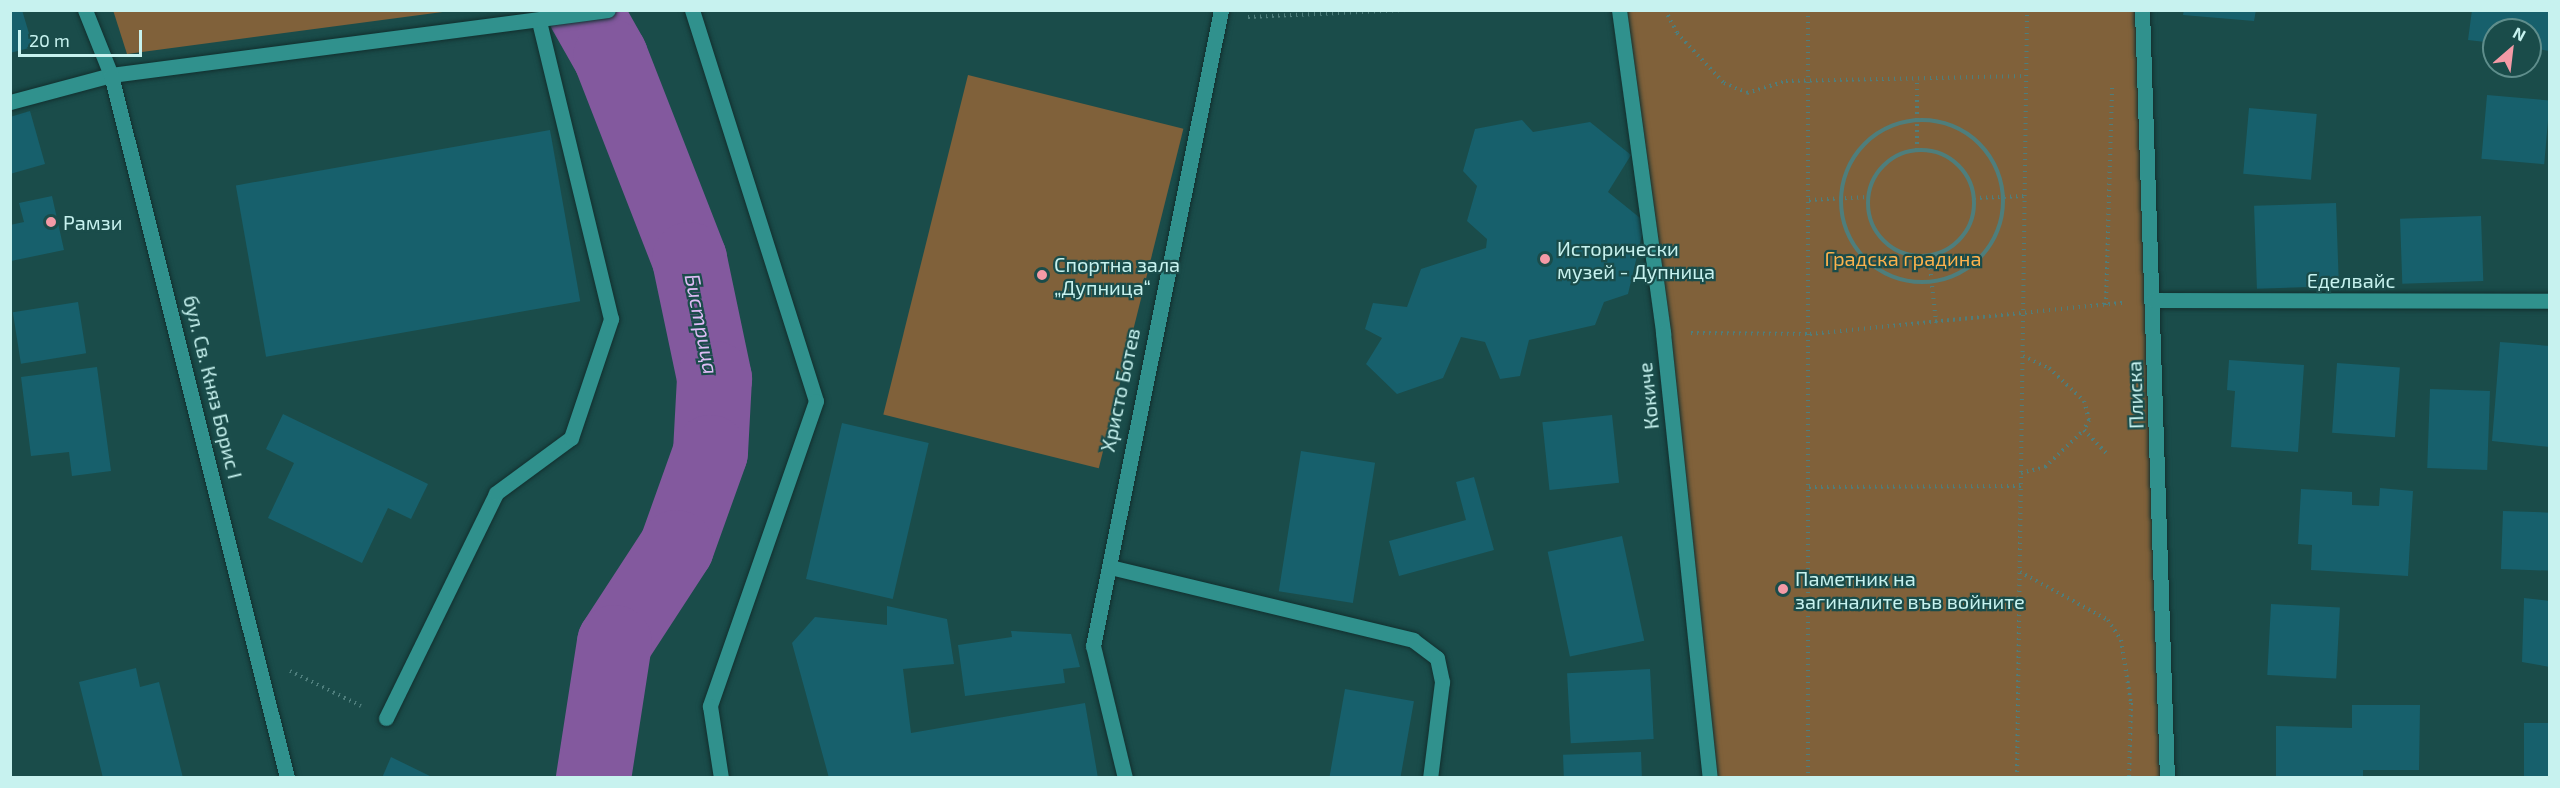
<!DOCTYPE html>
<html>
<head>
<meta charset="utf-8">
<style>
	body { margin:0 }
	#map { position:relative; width:2560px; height:788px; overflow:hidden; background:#1a4c4a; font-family:"Exo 2",sans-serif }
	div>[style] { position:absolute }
	.green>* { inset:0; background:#80613a; transform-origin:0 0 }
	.river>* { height:75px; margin:-37.5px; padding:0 37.5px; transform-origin:37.5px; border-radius:37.5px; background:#83599e }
	.building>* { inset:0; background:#17606c; transform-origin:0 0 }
	.path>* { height:4px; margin-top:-2px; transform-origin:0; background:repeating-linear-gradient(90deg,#4e7e7c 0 1.5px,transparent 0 6px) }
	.path>.ring { margin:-2px; padding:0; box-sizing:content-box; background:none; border:4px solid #4e7e7c; border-radius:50% }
	.roads { filter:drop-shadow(0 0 2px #122f2e) drop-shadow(0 0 2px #122f2e) }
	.lane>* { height:15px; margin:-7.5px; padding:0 7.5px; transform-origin:7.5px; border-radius:7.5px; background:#30918d }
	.street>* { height:15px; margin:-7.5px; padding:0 7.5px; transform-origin:7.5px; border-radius:7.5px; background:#30918d }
	.secondary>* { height:15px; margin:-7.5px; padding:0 7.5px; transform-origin:7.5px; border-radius:7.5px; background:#30918d }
	.dots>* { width:16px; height:16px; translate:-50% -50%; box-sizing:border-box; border:3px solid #1a4c4a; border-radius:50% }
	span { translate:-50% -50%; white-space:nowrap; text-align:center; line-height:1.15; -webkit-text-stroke:4.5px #1a4c4a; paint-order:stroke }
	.poi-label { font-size:20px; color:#c7f2ef }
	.left { translate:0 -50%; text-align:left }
	.park-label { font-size:20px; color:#fdb24d }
	.street-label { font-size:20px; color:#c7f2ef }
	.water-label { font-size:21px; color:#debcf5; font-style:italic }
	.frame { position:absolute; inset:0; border:12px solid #c7f2ef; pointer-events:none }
	.north { position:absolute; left:2482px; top:18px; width:60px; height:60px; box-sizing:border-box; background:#1a4c4a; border:2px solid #5f8e8c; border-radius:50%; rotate:28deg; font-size:16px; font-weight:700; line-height:24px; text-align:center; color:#c7f2ef }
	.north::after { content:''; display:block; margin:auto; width:21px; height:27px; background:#f49aa6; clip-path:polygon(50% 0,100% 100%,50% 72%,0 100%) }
	.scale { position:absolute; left:18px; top:30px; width:124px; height:27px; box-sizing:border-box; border:3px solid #c7f2ef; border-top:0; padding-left:8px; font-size:18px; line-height:21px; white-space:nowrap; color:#c7f2ef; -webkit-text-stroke:4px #1a4c4a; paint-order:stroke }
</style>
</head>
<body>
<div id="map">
	<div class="green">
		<div style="clip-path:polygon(113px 10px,450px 10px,450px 11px,127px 54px)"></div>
		<div style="clip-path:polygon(1619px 11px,2142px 11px,2167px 777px,1710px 777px)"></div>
		<div style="left:968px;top:75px;width:222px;height:350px;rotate:14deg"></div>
	</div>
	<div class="river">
		<div style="left:584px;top:10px;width:53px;rotate:60.5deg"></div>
		<div style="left:610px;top:56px;width:218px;rotate:68.7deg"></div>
		<div style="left:689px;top:259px;width:122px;rotate:78.1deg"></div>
		<div style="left:714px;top:378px;width:74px;rotate:93.1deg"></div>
		<div style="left:710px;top:452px;width:101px;rotate:109.7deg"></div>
		<div style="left:676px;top:547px;width:113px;rotate:123.1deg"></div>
		<div style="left:614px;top:642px;width:138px;rotate:98.8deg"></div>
	</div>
	<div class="building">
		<div style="clip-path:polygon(10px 10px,22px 10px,33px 47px,10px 53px)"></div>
		<div style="clip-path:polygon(2184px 10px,2256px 10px,2254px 21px,2183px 15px)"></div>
		<div style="clip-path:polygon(2472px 10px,2550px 10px,2550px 51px,2530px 48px,2530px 30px,2494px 30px,2494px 43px,2468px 40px)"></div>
		<div style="left:2487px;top:95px;width:63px;height:64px;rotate:5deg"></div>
		<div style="left:2249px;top:108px;width:68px;height:66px;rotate:5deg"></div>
		<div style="clip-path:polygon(30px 111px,45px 164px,10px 174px,10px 117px)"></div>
		<div style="clip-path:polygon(1522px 120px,1533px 132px,1590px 122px,1631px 155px,1608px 192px,1645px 222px,1628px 294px,1604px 302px,1595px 325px,1529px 340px,1520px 376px,1500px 379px,1485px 342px,1461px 337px,1443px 378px,1397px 394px,1366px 364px,1382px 338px,1365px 329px,1373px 303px,1407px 307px,1421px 269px,1486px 248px,1487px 239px,1467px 221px,1477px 186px,1463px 171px,1475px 129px)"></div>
		<div style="left:550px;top:130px;width:174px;height:319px;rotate:80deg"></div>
		<div style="clip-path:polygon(52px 196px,64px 250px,11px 261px,10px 225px,24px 222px,19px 203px)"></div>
		<div style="left:2336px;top:203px;width:83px;height:82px;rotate:88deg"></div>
		<div style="left:2481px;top:216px;width:65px;height:81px;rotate:88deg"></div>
		<div style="left:78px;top:302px;width:52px;height:66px;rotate:81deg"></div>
		<div style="clip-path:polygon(2500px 342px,2550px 346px,2550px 447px,2492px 441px)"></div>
		<div style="clip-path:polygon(2229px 360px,2304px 365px,2298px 452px,2231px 447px,2235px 391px,2227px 390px)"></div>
		<div style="left:2337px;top:363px;width:63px;height:70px;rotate:4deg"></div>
		<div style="clip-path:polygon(97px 367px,111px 471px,72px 476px,69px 452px,31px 456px,21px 377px)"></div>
		<div style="left:2430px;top:389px;width:60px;height:79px;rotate:2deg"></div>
		<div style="clip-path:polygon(283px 414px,428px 484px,411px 519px,388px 508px,362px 563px,268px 518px,294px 463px,266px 449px)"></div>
		<div style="left:1612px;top:415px;width:68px;height:70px;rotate:84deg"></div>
		<div style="left:842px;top:423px;width:89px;height:160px;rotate:13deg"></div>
		<div style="left:1301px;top:451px;width:75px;height:142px;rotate:9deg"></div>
		<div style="clip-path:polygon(1474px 477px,1494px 550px,1399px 576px,1389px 541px,1466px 520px,1456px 482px)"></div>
		<div style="clip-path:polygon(2380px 488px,2413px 491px,2408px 576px,2311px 570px,2312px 545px,2298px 544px,2301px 489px,2352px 492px,2352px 505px,2379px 506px)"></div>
		<div style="left:2503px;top:511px;width:47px;height:58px;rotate:2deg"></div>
		<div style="left:1622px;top:536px;width:107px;height:76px;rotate:78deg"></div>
		<div style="clip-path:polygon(2524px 598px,2550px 601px,2550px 667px,2522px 662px)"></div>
		<div style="left:2271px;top:604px;width:69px;height:71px;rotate:3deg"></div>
		<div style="clip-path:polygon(887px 606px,947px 619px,954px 664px,903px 669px,911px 733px,1085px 703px,1098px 778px,829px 778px,792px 643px,815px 617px,887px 625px)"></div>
		<div style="clip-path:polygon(1011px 631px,1071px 634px,1080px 667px,1063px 669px,1065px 683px,965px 696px,958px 645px,1012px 637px)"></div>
		<div style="clip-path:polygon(136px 668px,140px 687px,159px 682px,183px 778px,103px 778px,79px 682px)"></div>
		<div style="left:1650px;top:669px;width:70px;height:83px;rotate:87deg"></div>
		<div style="left:1345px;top:689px;width:70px;height:90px;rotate:10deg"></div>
		<div style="clip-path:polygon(2352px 705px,2420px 705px,2419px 770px,2363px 770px,2363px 778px,2276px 778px,2276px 726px,2352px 728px)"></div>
		<div style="left:2550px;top:723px;width:55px;height:26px;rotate:90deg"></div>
		<div style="left:1641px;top:752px;width:26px;height:78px;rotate:88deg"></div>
		<div style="clip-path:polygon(391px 757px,434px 778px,382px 778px)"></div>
	</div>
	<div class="path">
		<div style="left:1665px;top:10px;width:26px;rotate:62deg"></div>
		<div style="left:1677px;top:33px;width:69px;rotate:46.8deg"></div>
		<div style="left:1724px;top:83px;width:25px;rotate:23deg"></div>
		<div style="left:1747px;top:93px;width:41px;rotate:-17.1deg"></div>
		<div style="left:1786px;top:81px;width:240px;rotate:-1.2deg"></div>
		<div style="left:1808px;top:10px;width:768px;rotate:90deg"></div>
		<div style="left:1248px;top:17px;width:158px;rotate:-2.5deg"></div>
		<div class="ring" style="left:1841px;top:120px;width:158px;height:158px"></div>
		<div class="ring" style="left:1868px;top:150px;width:102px;height:102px"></div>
		<div style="left:1917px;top:150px;width:72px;rotate:-90deg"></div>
		<div style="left:1974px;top:198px;width:51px;rotate:-2.2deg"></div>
		<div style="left:1809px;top:200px;width:58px;rotate:-3deg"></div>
		<div style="left:1929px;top:256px;width:67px;rotate:84deg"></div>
		<div style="left:2106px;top:305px;width:219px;rotate:-88.4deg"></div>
		<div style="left:1691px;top:333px;width:119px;rotate:0.5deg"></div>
		<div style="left:1810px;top:334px;width:315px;rotate:-5.7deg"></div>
		<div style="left:2023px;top:356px;width:29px;rotate:25deg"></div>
		<div style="left:2049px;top:368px;width:48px;rotate:43.3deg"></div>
		<div style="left:2084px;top:401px;width:20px;rotate:75deg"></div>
		<div style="left:2089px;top:420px;width:11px;rotate:117deg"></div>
		<div style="left:2084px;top:430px;width:33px;rotate:46deg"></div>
		<div style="left:2021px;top:473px;width:25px;rotate:-14deg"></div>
		<div style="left:2045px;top:467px;width:54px;rotate:-43.5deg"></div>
		<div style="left:1809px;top:487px;width:212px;rotate:-0.3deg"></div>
		<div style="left:2020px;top:572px;width:100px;rotate:28.6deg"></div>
		<div style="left:2108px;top:620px;width:24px;rotate:57deg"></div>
		<div style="left:2121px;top:640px;width:64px;rotate:81deg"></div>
		<div style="left:2131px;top:703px;width:75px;rotate:91.5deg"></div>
		<div style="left:290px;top:671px;width:79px;rotate:26.2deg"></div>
		<div style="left:2017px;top:778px;width:768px;rotate:-89.25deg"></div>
	</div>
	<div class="roads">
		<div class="lane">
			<div style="left:692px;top:10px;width:410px;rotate:72.4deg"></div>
			<div style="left:816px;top:401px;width:323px;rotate:109.2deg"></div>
			<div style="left:710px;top:706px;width:73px;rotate:81.3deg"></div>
			<div style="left:386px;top:718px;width:250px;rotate:-63.9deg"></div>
			<div style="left:496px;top:493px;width:93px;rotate:-36.3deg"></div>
			<div style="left:571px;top:438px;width:126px;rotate:-71.4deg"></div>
			<div style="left:611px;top:319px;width:306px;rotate:-103.6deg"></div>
		</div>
		<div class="street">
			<div style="left:1619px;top:10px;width:326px;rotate:82.2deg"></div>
			<div style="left:1663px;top:333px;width:447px;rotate:84deg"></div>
			<div style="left:2142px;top:10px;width:768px;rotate:88.14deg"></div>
			<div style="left:10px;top:102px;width:105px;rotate:-15deg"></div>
			<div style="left:111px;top:75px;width:501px;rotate:-7.45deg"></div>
			<div style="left:2153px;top:300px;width:397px;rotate:0.1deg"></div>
			<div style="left:1110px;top:567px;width:312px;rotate:13.5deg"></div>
			<div style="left:1413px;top:640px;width:30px;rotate:37deg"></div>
			<div style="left:1437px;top:658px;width:25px;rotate:78deg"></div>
			<div style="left:1442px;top:682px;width:97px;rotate:97.1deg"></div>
			<div style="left:1125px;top:778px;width:136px;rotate:-103.6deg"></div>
			<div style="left:1093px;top:646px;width:649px;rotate:-78.62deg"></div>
		</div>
		<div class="secondary">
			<div style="left:85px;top:10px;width:70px;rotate:68.2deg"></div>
			<div style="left:111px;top:75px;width:725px;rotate:75.94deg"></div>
		</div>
	</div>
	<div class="dots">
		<div style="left:51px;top:222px;background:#f49aa6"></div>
		<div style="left:1545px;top:259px;background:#f49aa6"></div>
		<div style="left:1042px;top:275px;background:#f49aa6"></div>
		<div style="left:1783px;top:589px;background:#f49aa6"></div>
	</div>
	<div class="poi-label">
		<span class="left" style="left:63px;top:222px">Рамзи</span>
		<span class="left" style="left:1557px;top:260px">Исторически<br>музей - Дупница</span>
		<span class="left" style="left:1054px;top:276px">Спортна зала<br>„Дупница“</span>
		<span class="left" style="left:1795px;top:590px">Паметник на<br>загиналите във войните</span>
	</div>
	<div class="park-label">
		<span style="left:1903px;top:258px">Градска градина</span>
	</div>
	<div class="street-label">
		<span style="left:2351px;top:280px">Еделвайс</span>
		<span style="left:213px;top:387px;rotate:76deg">бул. Св. Княз Борис I</span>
		<span style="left:1120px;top:390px;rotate:-78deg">Христо Ботев</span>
		<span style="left:2135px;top:395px;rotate:-92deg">Плиска</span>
		<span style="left:1648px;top:396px;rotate:-96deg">Кокиче</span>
	</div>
	<div class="water-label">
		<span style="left:702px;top:324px;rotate:79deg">Бистрица</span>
	</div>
	<div class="frame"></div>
	<div class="north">N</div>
	<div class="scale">20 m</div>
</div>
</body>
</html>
